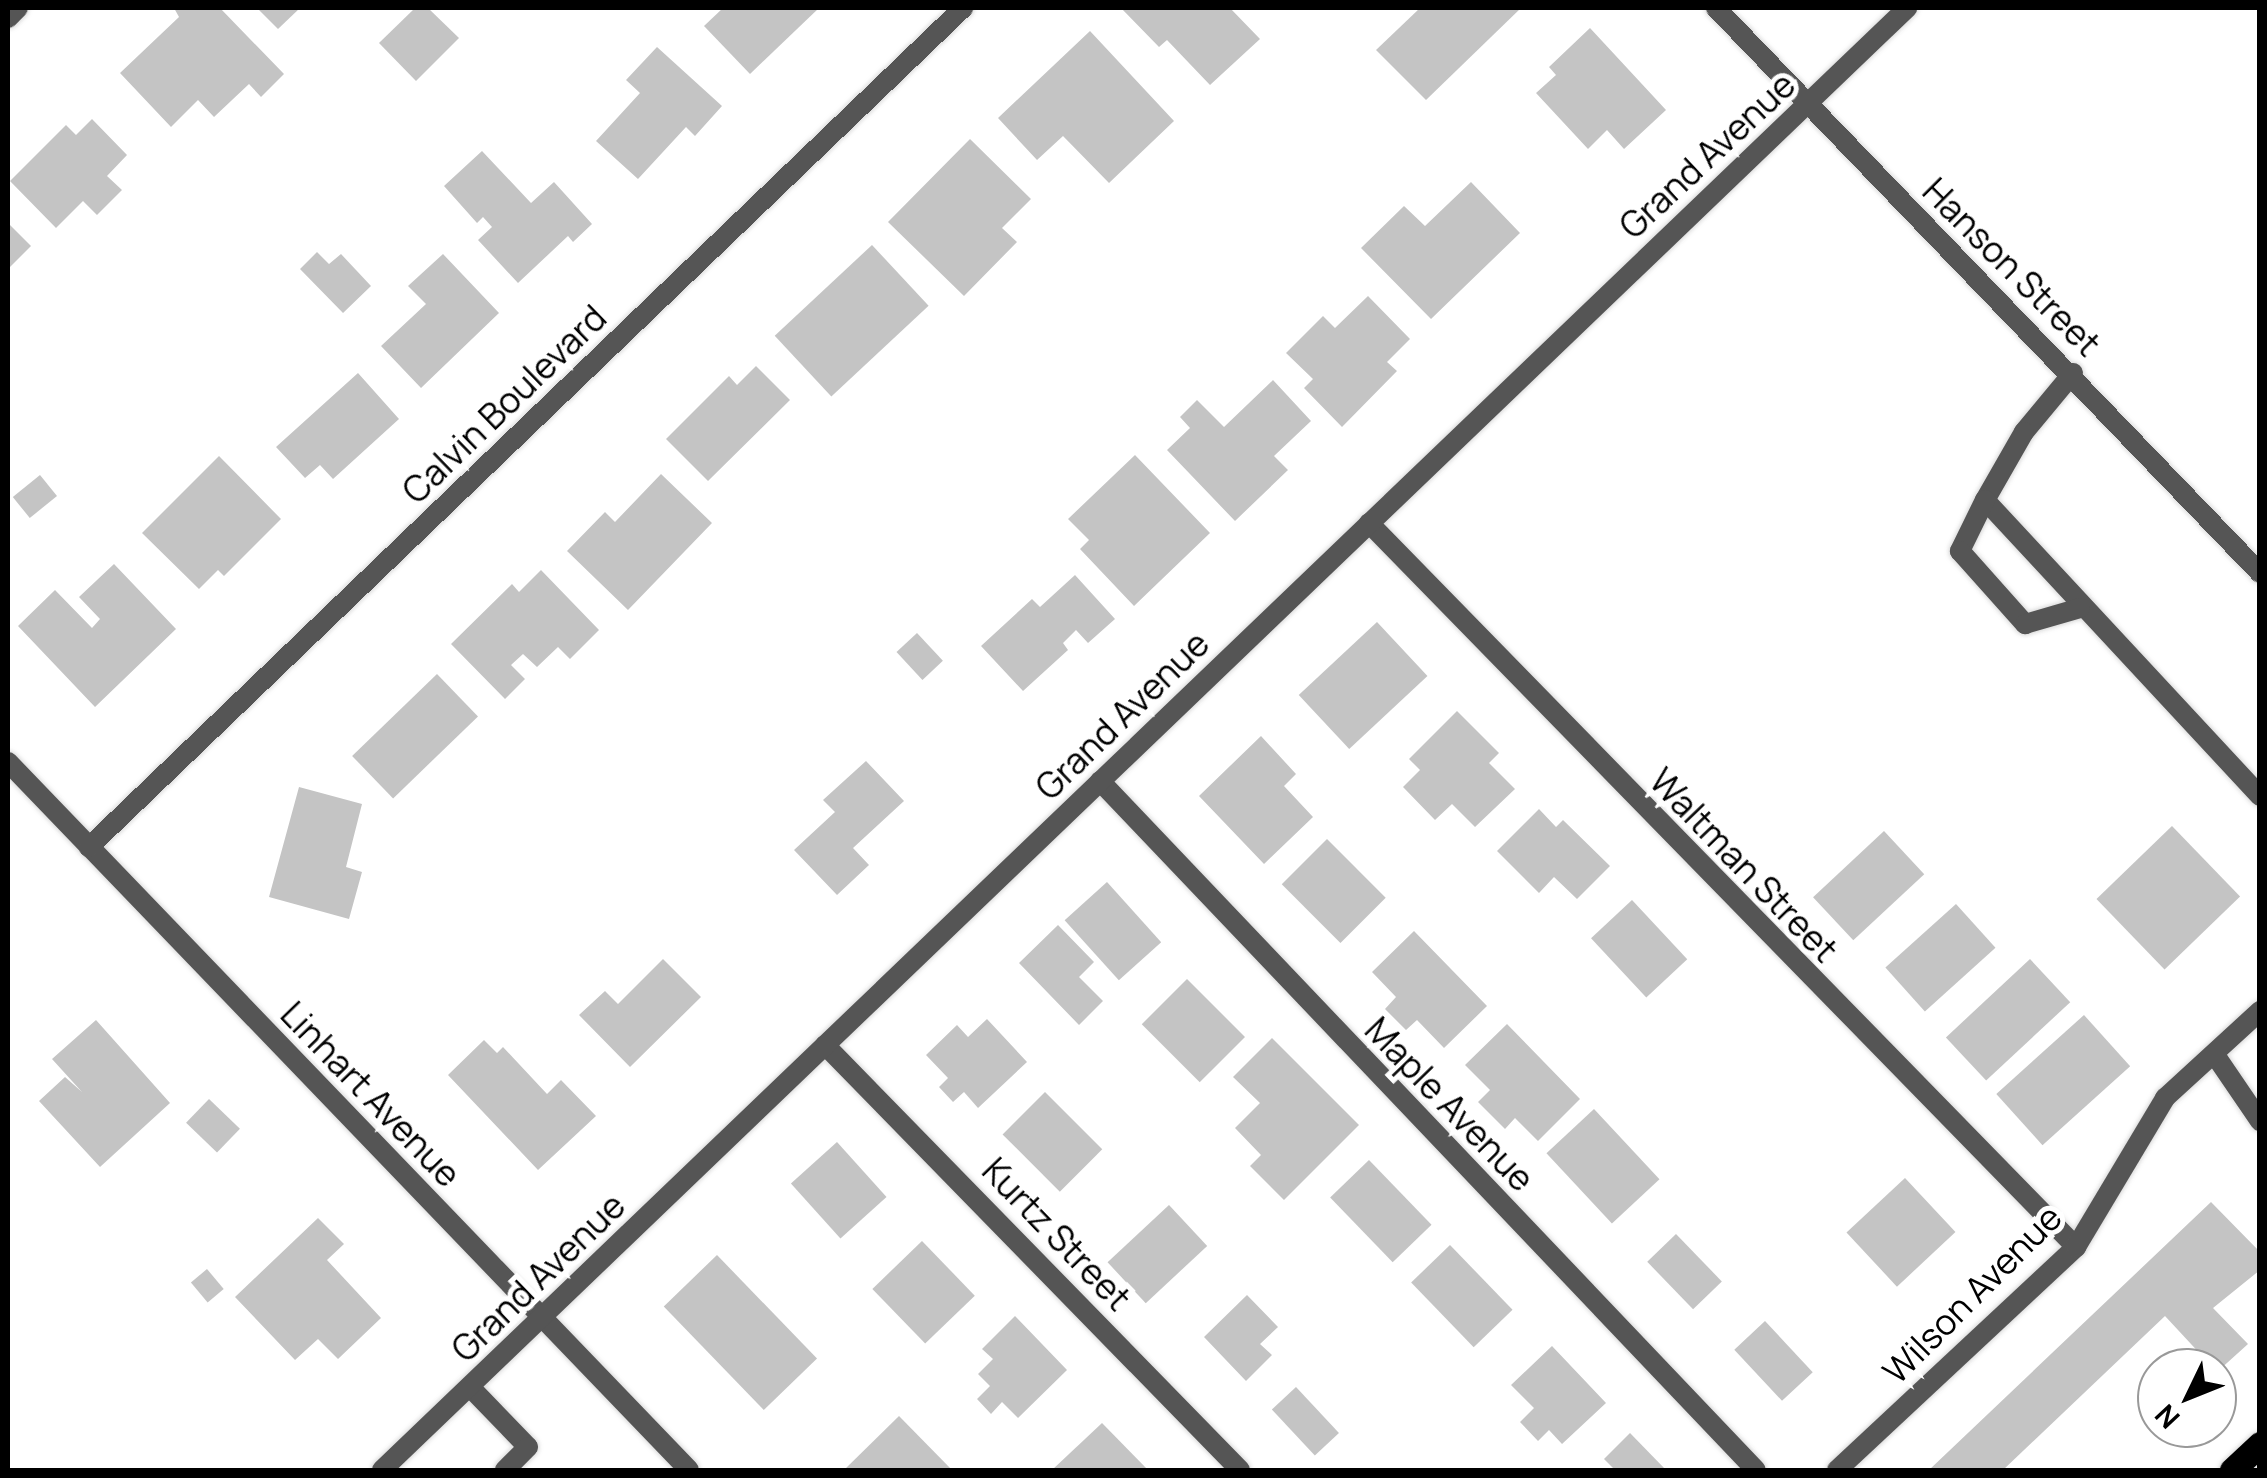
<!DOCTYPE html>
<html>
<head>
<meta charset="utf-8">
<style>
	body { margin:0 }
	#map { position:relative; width:2267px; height:1478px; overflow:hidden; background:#fff; font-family:Manrope,sans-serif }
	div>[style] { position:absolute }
	.building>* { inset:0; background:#c4c4c4; transform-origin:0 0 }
	.roads { filter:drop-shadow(0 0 2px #dbdbdb) drop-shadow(0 0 2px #dbdbdb) }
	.service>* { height:20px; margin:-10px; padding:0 10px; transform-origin:10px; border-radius:10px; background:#555 }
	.minor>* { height:20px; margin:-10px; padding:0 10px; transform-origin:10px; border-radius:10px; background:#555 }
	.tertiary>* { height:20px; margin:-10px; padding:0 10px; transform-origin:10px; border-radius:10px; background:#555 }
	.primary>* { height:25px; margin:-12.5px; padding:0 12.5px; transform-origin:12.5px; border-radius:12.5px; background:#000 }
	span { translate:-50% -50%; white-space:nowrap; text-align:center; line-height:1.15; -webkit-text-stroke:10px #fff; paint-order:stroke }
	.street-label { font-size:35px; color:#000 }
	.frame { position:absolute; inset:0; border:10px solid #000; pointer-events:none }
	.north { position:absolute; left:2137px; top:1348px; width:100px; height:100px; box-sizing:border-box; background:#fff; border:2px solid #999; border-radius:50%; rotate:227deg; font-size:28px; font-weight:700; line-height:40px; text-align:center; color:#000 }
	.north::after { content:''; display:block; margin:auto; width:35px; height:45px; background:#000; clip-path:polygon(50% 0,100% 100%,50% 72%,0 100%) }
</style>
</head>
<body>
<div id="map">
	<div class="building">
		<div style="clip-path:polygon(174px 8px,220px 8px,284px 74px,261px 97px,249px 84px,214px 117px,198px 100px,171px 127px,120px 73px,179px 17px)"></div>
		<div style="clip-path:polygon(257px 8px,300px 8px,278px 29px)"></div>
		<div style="clip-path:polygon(415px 8px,428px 8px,459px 38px,416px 81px,379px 43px)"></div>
		<div style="clip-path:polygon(723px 8px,819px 8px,750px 74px,704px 26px)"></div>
		<div style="clip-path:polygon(1121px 8px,1230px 8px,1260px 39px,1210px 85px,1167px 40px,1159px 47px)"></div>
		<div style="clip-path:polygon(1420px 8px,1521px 8px,1426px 100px,1376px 50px)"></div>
		<div style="clip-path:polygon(1590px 28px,1666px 110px,1624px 149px,1607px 130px,1588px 149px,1536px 93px,1556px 75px,1549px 67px)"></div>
		<div style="clip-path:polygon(1090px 31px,1174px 121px,1109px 183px,1063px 136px,1037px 160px,998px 118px)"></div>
		<div style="clip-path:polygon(657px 47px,722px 106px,695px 136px,686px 127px,638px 179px,596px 141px,640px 93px,626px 80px)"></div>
		<div style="clip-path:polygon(92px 119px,127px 155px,107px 176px,122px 190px,97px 215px,83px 201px,56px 228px,10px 181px,66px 125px,76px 135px)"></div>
		<div style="clip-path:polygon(970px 139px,1031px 199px,1002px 228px,1017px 242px,964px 296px,888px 222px)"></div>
		<div style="clip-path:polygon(482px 151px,531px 203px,554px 182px,592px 224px,573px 242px,568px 236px,518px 283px,478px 240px,492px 227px,483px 217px,477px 223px,444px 186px)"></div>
		<div style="clip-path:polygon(1471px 182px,1520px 233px,1431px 319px,1361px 248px,1404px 206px,1425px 226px)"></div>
		<div style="clip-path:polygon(8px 223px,31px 246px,8px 269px)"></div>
		<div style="left:872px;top:245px;width:83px;height:133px;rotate:47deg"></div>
		<div style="clip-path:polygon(317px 252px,329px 264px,341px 254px,371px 286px,343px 313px,300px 269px)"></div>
		<div style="clip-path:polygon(443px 254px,499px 313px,421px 388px,381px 346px,426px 304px,408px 286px)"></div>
		<div style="clip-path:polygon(1368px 296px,1410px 339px,1387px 362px,1397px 371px,1342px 427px,1304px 388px,1313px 379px,1286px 353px,1323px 316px,1335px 328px)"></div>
		<div style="clip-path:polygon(756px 366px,790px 400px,708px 481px,666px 439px,729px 376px,737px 385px)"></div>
		<div style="clip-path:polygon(358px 373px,399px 419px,333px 479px,320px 465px,305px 478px,276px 447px)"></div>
		<div style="clip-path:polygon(1273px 380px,1311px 421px,1274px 456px,1288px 470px,1235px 521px,1167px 450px,1190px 428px,1180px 417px,1197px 400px,1224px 427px)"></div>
		<div style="clip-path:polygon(1135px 455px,1210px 533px,1134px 606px,1080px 549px,1089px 540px,1068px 519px)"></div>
		<div style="clip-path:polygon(219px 456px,281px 519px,224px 576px,218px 570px,199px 589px,142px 533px)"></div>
		<div style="clip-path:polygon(661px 474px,712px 523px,628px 610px,567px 551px,605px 512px,615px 522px)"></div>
		<div style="left:40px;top:475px;width:27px;height:35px;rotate:51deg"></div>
		<div style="clip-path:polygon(114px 564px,176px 629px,95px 707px,18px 626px,55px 590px,92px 628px,100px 619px,79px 597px)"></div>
		<div style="clip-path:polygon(541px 570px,599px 630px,570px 659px,558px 647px,537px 667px,523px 654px,511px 665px,525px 679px,505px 699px,451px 644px,512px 584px,519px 592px)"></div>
		<div style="clip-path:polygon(1075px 575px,1115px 619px,1088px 643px,1076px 630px,1063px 643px,1068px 650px,1023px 691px,981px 646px,1032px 599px,1040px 607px)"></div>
		<div style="left:1377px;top:622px;width:74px;height:107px;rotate:47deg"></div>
		<div style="left:917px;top:633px;width:38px;height:28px;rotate:47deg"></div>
		<div style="left:437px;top:674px;width:59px;height:118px;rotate:46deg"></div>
		<div style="clip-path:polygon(1457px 711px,1499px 753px,1489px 763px,1515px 789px,1475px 827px,1452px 804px,1435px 820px,1403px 787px,1420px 770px,1409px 759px)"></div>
		<div style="clip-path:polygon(1261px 736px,1296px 774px,1284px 786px,1313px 817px,1264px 864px,1199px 796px)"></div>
		<div style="clip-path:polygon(866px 761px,904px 801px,853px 848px,869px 865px,837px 895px,794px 850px,835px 812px,823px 800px)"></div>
		<div style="clip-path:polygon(299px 787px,362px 804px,346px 867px,362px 872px,349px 919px,269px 897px)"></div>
		<div style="clip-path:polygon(1539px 809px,1556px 827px,1563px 820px,1610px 866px,1577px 899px,1554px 877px,1539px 893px,1497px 851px)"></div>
		<div style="left:2172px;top:826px;width:98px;height:105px;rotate:46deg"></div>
		<div style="left:1884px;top:831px;width:59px;height:97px;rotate:47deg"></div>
		<div style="left:1327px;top:839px;width:83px;height:64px;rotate:45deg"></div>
		<div style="left:1107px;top:882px;width:81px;height:57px;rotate:48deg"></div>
		<div style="left:1632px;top:900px;width:81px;height:56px;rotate:47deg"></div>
		<div style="left:1956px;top:904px;width:59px;height:95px;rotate:48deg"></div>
		<div style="clip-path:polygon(1058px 925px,1094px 962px,1079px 977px,1103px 1001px,1079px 1025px,1019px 963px)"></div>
		<div style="clip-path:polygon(1414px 931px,1487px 1006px,1444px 1048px,1417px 1020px,1406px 1030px,1385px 1009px,1396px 997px,1372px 972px)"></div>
		<div style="clip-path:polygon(663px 959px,701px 997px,630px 1067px,579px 1015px,605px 991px,618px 1004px)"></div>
		<div style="left:2030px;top:959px;width:59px;height:115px;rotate:47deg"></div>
		<div style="left:1187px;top:979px;width:82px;height:64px;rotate:45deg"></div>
		<div style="left:2084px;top:1015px;width:69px;height:118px;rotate:48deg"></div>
		<div style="clip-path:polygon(987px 1019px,1027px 1062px,978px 1108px,964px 1092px,953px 1102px,939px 1087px,948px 1078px,926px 1055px,957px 1025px,968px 1037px)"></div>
		<div style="clip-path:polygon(96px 1020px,170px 1103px,100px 1167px,39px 1101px,65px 1077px,82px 1092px,52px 1059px)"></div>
		<div style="clip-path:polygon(1507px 1024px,1580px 1099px,1538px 1141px,1515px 1118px,1505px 1129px,1478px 1102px,1490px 1090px,1465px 1065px)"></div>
		<div style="clip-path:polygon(1272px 1038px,1359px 1125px,1284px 1200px,1250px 1166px,1261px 1155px,1235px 1128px,1260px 1103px,1233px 1077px)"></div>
		<div style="clip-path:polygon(484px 1040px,497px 1053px,503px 1047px,547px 1094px,561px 1080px,596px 1116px,538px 1170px,448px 1075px)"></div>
		<div style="left:1045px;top:1092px;width:81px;height:60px;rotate:45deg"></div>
		<div style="left:209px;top:1099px;width:43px;height:33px;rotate:44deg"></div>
		<div style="left:1594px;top:1109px;width:96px;height:65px;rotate:47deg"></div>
		<div style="left:837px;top:1142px;width:74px;height:62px;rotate:48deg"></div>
		<div style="left:1369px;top:1160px;width:90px;height:54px;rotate:46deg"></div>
		<div style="left:1905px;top:1178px;width:74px;height:80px;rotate:47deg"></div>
		<div style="clip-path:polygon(2211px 1202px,2260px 1252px,2260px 1270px,2213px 1308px,2248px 1344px,2217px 1372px,2165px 1316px,2003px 1470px,1929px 1470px)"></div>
		<div style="left:1169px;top:1205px;width:56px;height:84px;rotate:47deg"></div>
		<div style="clip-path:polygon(318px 1218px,344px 1244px,327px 1260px,381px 1318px,338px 1359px,318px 1339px,295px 1360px,235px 1297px)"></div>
		<div style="left:1676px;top:1234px;width:66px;height:40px;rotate:46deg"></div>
		<div style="left:922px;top:1241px;width:76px;height:69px;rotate:46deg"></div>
		<div style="left:1450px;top:1245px;width:90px;height:54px;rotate:46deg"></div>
		<div style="left:717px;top:1255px;width:144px;height:74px;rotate:46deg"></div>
		<div style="left:207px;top:1269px;width:26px;height:21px;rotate:50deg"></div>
		<div style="clip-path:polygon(1247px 1295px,1278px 1327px,1260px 1344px,1272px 1355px,1246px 1381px,1204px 1337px)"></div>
		<div style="clip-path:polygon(1015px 1316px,1067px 1370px,1018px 1418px,1002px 1402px,991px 1414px,977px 1399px,990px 1386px,978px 1374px,993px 1359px,982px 1349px)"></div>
		<div style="left:1765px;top:1321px;width:70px;height:42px;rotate:47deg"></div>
		<div style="clip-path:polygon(1552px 1346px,1606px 1403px,1562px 1444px,1549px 1430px,1538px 1441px,1520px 1422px,1534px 1408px,1511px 1385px)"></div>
		<div style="left:1296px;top:1387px;width:63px;height:33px;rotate:47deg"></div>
		<div style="clip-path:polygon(899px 1416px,952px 1470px,844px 1470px)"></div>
		<div style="clip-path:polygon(1102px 1423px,1148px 1470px,1052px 1470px)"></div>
		<div style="clip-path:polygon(1630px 1433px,1666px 1470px,1615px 1470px,1604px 1459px)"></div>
	</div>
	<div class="roads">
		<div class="service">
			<div style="left:2073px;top:373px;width:77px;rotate:129.7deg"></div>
			<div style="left:2024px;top:432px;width:78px;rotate:119.8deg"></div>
			<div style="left:1985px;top:500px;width:404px;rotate:47.1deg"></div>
			<div style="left:1985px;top:500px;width:57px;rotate:116.1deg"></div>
			<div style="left:1960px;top:551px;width:98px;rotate:48.3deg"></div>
			<div style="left:2025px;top:624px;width:57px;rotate:-16.2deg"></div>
			<div style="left:2215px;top:1055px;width:80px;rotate:55.7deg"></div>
			<div style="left:2165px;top:1098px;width:129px;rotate:-42.5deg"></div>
			<div style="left:470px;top:1387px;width:83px;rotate:46deg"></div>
			<div style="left:528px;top:1447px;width:33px;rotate:135deg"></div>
		</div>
		<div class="minor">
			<div style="left:1369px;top:523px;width:1012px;rotate:45.68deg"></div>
			<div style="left:8px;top:762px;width:982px;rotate:46.11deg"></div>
			<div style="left:1100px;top:781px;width:951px;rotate:46.41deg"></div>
			<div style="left:89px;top:847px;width:1212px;rotate:-43.83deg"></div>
			<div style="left:825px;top:1045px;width:594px;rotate:45.68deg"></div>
			<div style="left:382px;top:1470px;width:2113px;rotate:-43.79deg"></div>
			<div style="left:1837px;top:1470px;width:327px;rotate:-43deg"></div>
			<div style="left:2076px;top:1247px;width:174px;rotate:-59.1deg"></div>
		</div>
		<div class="tertiary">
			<div style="left:1716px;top:8px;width:784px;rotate:46.08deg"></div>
			<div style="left:8px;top:18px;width:14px;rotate:-45deg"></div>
		</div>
		<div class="primary">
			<div style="left:2232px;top:1470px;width:38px;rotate:-43deg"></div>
		</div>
	</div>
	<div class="street-label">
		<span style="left:1707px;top:155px;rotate:-43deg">Grand Avenue</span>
		<span style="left:2012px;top:267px;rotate:45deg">Hanson Street</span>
		<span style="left:504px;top:404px;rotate:-44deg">Calvin Boulevard</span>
		<span style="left:1122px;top:715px;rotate:-44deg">Grand Avenue</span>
		<span style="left:1744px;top:865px;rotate:46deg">Waltman Street</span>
		<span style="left:371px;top:1094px;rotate:46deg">Linhart Avenue</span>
		<span style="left:1450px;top:1104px;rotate:46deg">Maple Avenue</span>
		<span style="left:1057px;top:1234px;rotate:46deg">Kurtz Street</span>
		<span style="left:538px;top:1277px;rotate:-44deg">Grand Avenue</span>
		<span style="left:1972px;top:1294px;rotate:-45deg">Wilson Avenue</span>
	</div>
	<div class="frame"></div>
	<div class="north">N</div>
</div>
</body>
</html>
